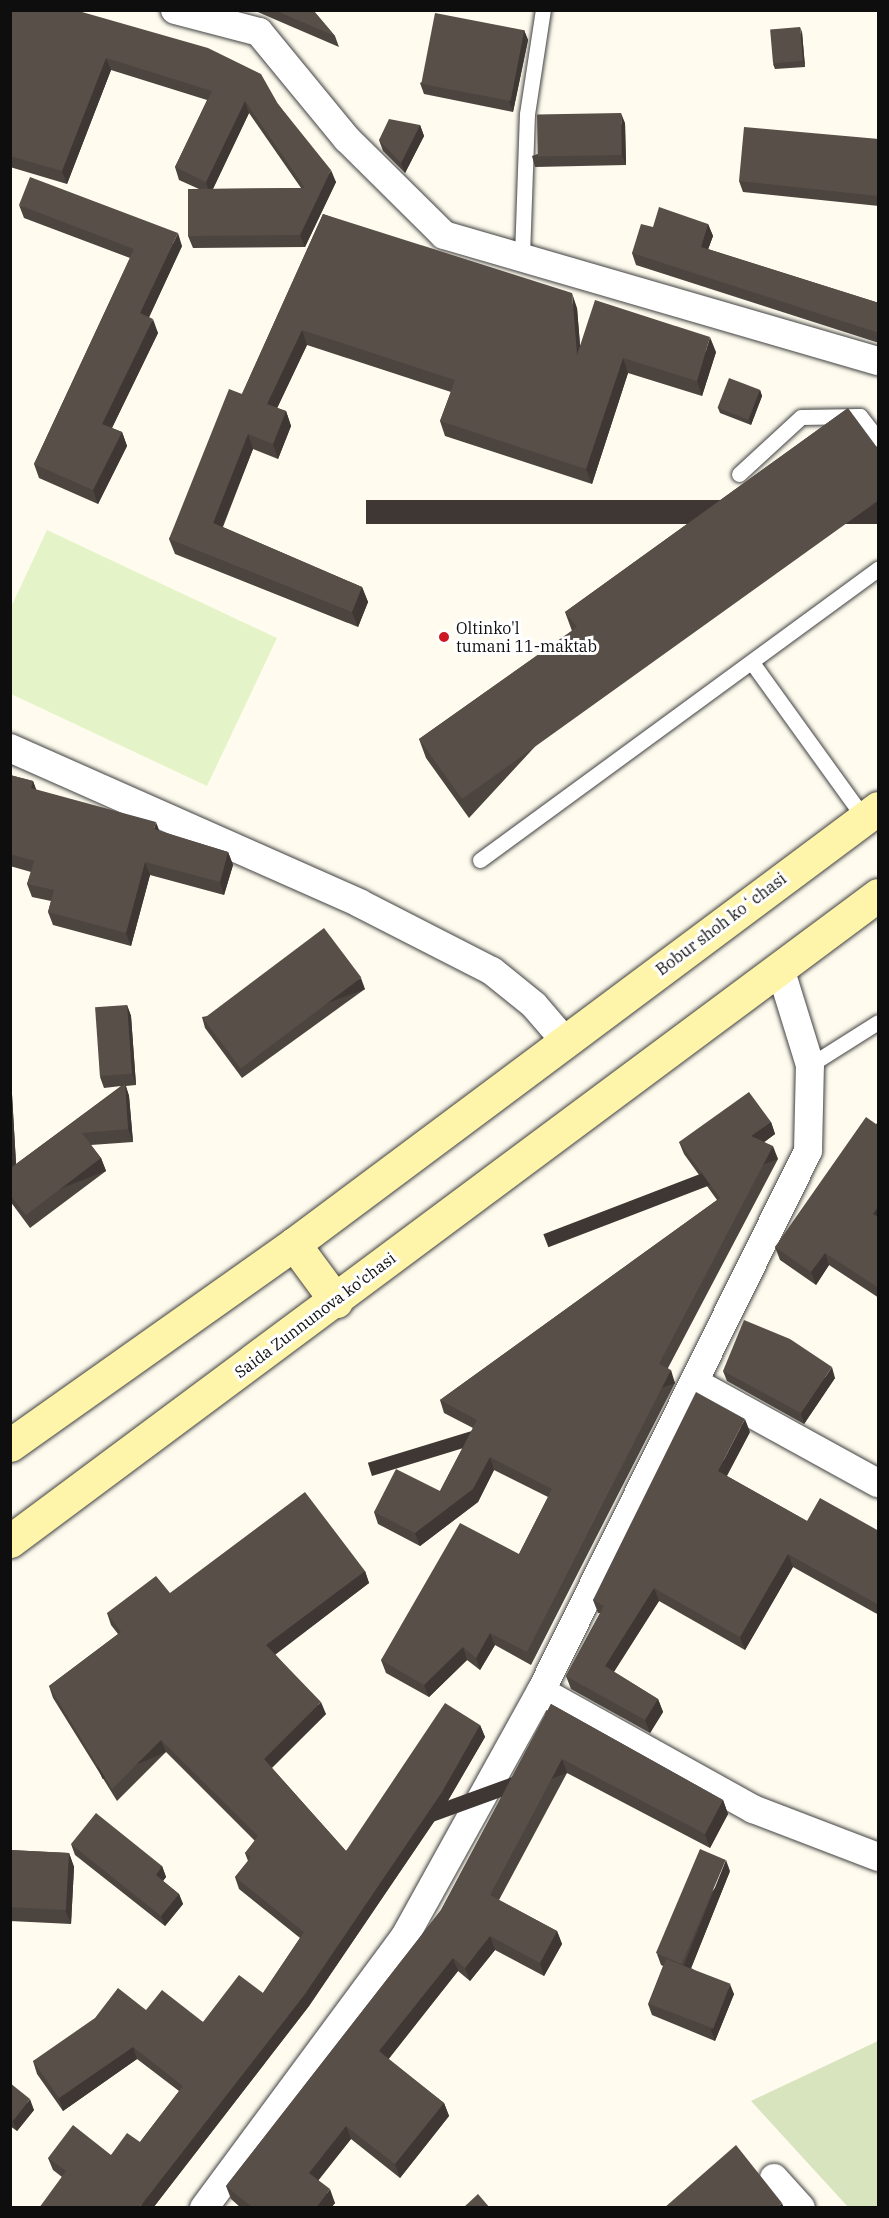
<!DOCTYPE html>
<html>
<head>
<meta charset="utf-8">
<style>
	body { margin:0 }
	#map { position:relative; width:889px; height:2218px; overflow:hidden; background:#fffcef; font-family:"IBM Plex Serif",serif }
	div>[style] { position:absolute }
	.cemetery>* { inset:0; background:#d8e4be }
	.pitch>* { inset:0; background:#e5f4c8 }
	.roads { filter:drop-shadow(0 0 2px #414141) drop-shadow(0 0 2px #414141) }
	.lane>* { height:15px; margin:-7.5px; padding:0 7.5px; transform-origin:7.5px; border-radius:7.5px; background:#fff }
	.street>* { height:28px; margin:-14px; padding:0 14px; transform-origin:14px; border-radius:14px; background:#fff }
	.secondary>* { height:33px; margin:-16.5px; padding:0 16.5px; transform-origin:16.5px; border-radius:16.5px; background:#fff5aa }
	.wall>* { inset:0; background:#4c443f }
	.shaded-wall>* { inset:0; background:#3e3733; transform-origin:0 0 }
	.building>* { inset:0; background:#584f49; transform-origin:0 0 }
	.dots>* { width:16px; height:16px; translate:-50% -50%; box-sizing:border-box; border:3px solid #fff; border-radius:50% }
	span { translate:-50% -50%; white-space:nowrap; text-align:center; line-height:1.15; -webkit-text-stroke:6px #fff; paint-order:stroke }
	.poi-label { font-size:16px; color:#0e0e0e }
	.left { translate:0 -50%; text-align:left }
	.street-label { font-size:16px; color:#0e0e0e }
	.frame { position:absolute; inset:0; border:12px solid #0e0e0e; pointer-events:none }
</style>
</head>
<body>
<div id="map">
	<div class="cemetery">
		<div style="clip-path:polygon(878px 2041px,878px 2207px,848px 2207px,751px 2101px)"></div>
	</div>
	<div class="pitch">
		<div style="clip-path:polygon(47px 530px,277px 638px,207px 786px,11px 694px,11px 607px)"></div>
	</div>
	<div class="roads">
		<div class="lane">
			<div style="left:522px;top:256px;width:142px;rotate:-88deg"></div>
			<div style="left:527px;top:114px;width:105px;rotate:-81.3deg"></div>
			<div style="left:739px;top:474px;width:84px;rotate:-42.6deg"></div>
			<div style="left:801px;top:417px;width:59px;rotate:-1deg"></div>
			<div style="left:860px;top:416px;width:29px;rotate:52deg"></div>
			<div style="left:753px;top:664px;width:190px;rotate:54.2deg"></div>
			<div style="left:480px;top:860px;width:493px;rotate:-36.2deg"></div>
			<div style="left:810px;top:1065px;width:80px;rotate:-32.3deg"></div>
		</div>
		<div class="street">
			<div style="left:175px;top:10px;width:87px;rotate:14.7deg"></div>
			<div style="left:259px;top:32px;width:139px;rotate:50.6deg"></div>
			<div style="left:347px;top:139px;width:136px;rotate:44.7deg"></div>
			<div style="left:444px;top:235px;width:452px;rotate:16.2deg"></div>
			<div style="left:10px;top:748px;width:382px;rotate:23.9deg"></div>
			<div style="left:359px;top:903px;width:149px;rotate:27.1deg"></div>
			<div style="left:492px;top:971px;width:54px;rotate:39deg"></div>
			<div style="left:534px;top:1005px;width:48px;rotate:49.3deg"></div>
			<div style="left:694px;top:1382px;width:210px;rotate:28.8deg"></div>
			<div style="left:541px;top:1691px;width:243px;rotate:29.1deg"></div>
			<div style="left:753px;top:1809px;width:134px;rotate:21deg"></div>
			<div style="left:774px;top:2178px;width:40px;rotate:48deg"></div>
			<div style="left:204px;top:2208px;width:336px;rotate:-53.5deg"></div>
			<div style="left:404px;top:1938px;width:282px;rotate:-61deg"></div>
			<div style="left:541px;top:1691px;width:602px;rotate:-63.69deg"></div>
			<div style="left:808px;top:1151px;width:86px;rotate:-88.7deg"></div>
			<div style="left:810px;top:1065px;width:102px;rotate:-107.2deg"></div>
		</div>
		<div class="secondary">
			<div style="left:294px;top:1244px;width:71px;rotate:53.6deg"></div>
			<div style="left:10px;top:1445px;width:348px;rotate:-35.3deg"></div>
			<div style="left:294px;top:1244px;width:729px;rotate:-36.74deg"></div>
			<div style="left:10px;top:1541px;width:1082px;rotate:-36.66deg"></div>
		</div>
	</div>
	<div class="wall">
		<div style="clip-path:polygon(evenodd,10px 10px,278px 104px,336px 182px,305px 247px,193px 248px,188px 236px,199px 189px,179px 180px,175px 167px,207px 100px,111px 70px,67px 184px,10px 167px,10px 10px,249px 113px,301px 188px,213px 189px,249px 113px)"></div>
		<div style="clip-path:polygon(253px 10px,313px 10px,335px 36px,339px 47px)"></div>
		<div style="clip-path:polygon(524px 30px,528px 40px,513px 112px,424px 94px,420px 83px)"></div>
		<div style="clip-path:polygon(802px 32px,805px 67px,775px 69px,773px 64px)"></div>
		<div style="clip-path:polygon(625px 123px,626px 165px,535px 167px,532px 156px)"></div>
		<div style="clip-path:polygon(420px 125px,424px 136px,405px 173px,383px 151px,379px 140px)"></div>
		<div style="clip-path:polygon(879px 139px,879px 206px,743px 192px,739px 181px)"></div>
		<div style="clip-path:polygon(19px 205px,182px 246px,149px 317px,158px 333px,112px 428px,122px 432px,127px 446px,98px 504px,39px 478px,34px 464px,130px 258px,24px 218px)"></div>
		<div style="clip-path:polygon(323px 214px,577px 308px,580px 345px,716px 352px,702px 396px,628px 373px,592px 484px,445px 436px,440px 421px,451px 392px,307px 345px,277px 408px,286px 411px,291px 426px,278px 459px,253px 449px,223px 527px,362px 587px,368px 602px,358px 627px,175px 554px,169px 539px,242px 394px)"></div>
		<div style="clip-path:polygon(708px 224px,713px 236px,708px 249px,879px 303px,879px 343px,636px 265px,632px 253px,653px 227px)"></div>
		<div style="clip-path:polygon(760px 390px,762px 396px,751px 425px,720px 413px,718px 408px)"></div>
		<div style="clip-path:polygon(848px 408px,469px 818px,426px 758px,419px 739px,572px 631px,565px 612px)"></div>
		<div style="clip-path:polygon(10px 775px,33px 781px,36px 790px,159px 831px,228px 852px,233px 865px,224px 895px,150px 875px,131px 946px,53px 925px,48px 912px,51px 901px,32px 897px,27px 884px,31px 872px,10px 866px)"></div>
		<div style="clip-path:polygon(365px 989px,242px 1078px,205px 1028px,202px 1017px)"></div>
		<div style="clip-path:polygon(127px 1005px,131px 1016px,136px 1085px,126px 1086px,129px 1096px,133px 1142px,91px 1145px,101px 1158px,106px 1171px,30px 1228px,10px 1201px,10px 1060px,16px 1164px,121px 1086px,104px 1088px,100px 1077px)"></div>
		<div style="clip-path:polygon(771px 1122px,775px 1134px,764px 1142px,778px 1159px,668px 1368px,675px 1383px,531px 1665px,495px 1645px,480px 1670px,467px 1660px,429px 1697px,386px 1673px,381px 1660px,519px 1554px,548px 1497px,494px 1470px,478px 1502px,420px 1546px,378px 1524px,374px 1512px,440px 1491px,473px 1428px,444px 1413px,440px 1400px,717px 1200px,684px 1154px,679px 1142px)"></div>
		<div style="clip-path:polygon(879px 1122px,879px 1298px,829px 1265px,816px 1285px,780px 1260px,775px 1247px)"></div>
		<div style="clip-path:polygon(723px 1371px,835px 1378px,804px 1424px,727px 1381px)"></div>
		<div style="clip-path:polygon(750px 1432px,727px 1476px,807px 1521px,879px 1531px,879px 1615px,793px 1567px,745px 1650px,659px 1601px,614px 1672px,658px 1699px,663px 1712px,650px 1733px,571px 1689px,566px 1676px,600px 1613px,598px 1613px,593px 1600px)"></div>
		<div style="clip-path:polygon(365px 1571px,369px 1583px,275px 1654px,326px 1714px,272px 1768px,346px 1851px,480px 1725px,485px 1737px,446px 1804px,309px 2006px,153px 2208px,62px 2177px,53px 2170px,48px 2158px,111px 2155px,140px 2142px,179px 2091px,137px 2059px,63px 2111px,37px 2074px,33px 2061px,146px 2010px,203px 2022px,263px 1993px,300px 1938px,239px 1889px,235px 1877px,248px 1861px,245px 1853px,255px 1841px,166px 1752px,117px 1801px,53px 1698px,49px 1686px,118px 1634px,111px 1625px,107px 1613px,170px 1593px)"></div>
		<div style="clip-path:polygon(551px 1704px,723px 1800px,728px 1814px,710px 1848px,567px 1773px,499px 1900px,557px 1931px,562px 1944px,544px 1976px,495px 1950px,470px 1981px,458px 1971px,388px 2059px,444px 2103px,449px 2116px,400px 2178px,351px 2139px,318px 2180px,335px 2203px,331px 2208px,241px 2208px,231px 2199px,226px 2186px,441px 1910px)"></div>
		<div style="clip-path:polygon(71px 1844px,162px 1866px,166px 1877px,163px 1881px,179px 1894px,183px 1904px,165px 1926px,75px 1855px)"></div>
		<div style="clip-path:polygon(10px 1850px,69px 1853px,74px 1867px,71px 1924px,10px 1921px)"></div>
		<div style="clip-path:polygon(730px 1871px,691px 1968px,734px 1994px,715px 2041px,652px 2015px,648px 2004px,663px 1966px,661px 1965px,657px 1954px)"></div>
		<div style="clip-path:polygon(10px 2083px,34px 2110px,17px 2131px,10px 2126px)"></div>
	</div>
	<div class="shaded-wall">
		<div style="clip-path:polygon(800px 27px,802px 32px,805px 67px,803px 61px)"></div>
		<div style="clip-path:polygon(524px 30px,528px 40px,513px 112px,509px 101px)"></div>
		<div style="clip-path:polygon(106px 58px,111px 70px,67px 184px,62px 171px)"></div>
		<div style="clip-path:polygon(245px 101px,249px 113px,210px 195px,206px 182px)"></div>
		<div style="clip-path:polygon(621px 113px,625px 123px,626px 165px,622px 155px)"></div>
		<div style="clip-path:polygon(420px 125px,424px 136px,405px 173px,401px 163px)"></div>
		<div style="clip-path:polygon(331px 170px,336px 182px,305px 247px,300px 235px)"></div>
		<div style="clip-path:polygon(708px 224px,713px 236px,705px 258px,701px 247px)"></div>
		<div style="clip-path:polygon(178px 233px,182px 246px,145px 326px,140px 313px)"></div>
		<div style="clip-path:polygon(572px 293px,577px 308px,582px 370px,577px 355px)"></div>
		<div style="clip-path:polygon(153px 319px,158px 333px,107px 438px,102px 424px)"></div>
		<div style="clip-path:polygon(302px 330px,307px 345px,272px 419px,267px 404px)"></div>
		<div style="clip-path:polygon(710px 337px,716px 352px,702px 396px,697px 381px)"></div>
		<div style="clip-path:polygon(623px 358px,628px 373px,592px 484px,586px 469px)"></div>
		<div style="clip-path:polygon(760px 390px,762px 396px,751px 425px,749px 419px)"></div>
		<div style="clip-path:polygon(286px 411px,291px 426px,278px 459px,273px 444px)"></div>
		<div style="clip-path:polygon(122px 432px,127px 446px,98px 504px,93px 490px)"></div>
		<div style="clip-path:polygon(248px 434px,253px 449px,218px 537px,213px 523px)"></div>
		<div style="left:879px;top:500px;width:24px;height:513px;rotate:90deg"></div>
		<div style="clip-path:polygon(362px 587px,368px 602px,358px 627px,352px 612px)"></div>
		<div style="clip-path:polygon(33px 781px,38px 794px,31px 788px)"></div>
		<div style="clip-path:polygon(156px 822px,161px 835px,154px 829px)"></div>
		<div style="clip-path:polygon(228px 852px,233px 865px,224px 895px,220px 882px)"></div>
		<div style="clip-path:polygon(145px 862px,150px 875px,131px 946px,126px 933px)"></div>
		<div style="left:361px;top:978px;width:12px;height:152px;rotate:70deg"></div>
		<div style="clip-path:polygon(127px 1005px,131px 1016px,136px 1085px,132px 1074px)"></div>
		<div style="clip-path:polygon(10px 1060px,17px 1180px,12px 1167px,10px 1131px)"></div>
		<div style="clip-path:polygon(125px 1084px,129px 1096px,133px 1142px,128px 1129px)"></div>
		<div style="clip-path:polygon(771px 1122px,775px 1134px,755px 1149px,751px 1136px)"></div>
		<div style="left:773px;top:1146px;width:14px;height:246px;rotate:69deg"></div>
		<div style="left:101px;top:1158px;width:14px;height:94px;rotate:69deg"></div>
		<div style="clip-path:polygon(879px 1206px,879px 1225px,873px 1214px)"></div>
		<div style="clip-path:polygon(825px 1253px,829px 1265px,816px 1285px,811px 1272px)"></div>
		<div style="clip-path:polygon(832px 1367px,835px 1378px,804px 1424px,801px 1413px)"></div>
		<div style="left:671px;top:1370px;width:14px;height:317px;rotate:73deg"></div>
		<div style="clip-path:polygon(745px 1419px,750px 1432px,722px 1484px,718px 1471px)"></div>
		<div style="clip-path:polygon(490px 1457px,494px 1470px,478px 1502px,420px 1546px,415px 1533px)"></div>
		<div style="clip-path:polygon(788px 1554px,793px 1567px,745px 1650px,740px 1637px)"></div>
		<div style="clip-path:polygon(365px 1571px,369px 1583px,271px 1658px,266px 1645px)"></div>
		<div style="clip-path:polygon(654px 1588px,659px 1601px,609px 1679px,605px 1666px)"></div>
		<div style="clip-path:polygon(490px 1633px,495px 1645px,480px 1670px,476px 1658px)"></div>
		<div style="clip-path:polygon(463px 1647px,467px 1660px,429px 1697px,424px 1685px)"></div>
		<div style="clip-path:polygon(658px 1699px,663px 1712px,650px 1733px,645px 1720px)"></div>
		<div style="clip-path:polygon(321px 1702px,326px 1714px,268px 1771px,264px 1759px)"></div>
		<div style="clip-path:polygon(480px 1725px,485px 1737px,446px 1804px,309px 2006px,153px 2208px,139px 2208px)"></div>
		<div style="left:161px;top:1740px;width:13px;height:69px;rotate:67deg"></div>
		<div style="left:562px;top:1759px;width:15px;height:154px;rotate:70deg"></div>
		<div style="clip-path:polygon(723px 1800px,728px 1814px,710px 1848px,705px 1834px)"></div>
		<div style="clip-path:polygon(69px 1853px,74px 1867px,71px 1924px,65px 1910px)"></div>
		<div style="clip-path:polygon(726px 1860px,730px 1871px,688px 1976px,684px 1965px)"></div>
		<div style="clip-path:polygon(162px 1866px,166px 1877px,159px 1886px,156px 1875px)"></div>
		<div style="clip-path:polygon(179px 1894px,183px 1904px,165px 1926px,161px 1916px)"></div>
		<div style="clip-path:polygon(557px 1931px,562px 1944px,544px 1976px,540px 1963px)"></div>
		<div style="clip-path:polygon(490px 1936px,495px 1950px,470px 1981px,465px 1968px)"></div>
		<div style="clip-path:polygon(453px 1958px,458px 1971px,384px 2065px,379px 2051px)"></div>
		<div style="clip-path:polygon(730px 1984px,734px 1994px,715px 2041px,711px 2030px)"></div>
		<div style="clip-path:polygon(133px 2047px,137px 2059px,63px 2111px,59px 2098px)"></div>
		<div style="clip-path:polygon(30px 2099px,34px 2110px,17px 2131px,13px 2121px)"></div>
		<div style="clip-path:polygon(444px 2103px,449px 2116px,400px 2178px,395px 2164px)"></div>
		<div style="clip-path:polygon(346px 2126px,351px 2139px,314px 2186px,309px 2173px)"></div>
		<div style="clip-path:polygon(330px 2189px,335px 2203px,331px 2208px,316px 2208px)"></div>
		<div style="clip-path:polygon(782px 2203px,784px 2208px,777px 2208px)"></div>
	</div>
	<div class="building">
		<div style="clip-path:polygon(10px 10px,75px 10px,208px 48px,261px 74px,278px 104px,331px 170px,300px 235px,188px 236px,188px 189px,305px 188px,245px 101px,206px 182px,175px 167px,212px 91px,106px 58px,62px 171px,10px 156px)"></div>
		<div style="clip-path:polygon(274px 10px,313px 10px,335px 36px)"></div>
		<div style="left:435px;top:13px;width:91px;height:72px;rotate:11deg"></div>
		<div style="left:800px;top:27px;width:34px;height:30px;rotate:85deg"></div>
		<div style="left:621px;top:113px;width:42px;height:84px;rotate:89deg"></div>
		<div style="clip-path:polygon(389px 119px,420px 125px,401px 163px,379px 140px)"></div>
		<div style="clip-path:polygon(744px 127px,879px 139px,879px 183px,877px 196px,739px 181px)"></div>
		<div style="clip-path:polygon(30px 177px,178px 233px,140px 313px,153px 319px,102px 424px,122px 432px,93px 490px,34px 464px,134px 249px,19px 205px)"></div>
		<div style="clip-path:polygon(659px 207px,708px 224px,701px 247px,879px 303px,879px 333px,632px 253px,641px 224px,653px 227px)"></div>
		<div style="clip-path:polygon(323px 214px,572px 293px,577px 355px,595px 300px,710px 337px,697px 381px,623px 358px,586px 469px,440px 421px,455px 380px,302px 330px,267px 404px,286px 411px,273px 444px,248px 434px,213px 523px,362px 587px,352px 612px,169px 539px,229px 389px,242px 394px)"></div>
		<div style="left:729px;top:378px;width:33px;height:32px;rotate:21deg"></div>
		<div style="clip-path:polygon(848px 408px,879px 450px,879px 500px,462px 799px,419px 739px,577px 627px,565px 612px)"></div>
		<div style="clip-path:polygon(10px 775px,33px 781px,31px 788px,156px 822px,154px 829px,228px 852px,220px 882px,145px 862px,126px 933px,48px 912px,54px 890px,27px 884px,34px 861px,10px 854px)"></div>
		<div style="left:324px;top:928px;width:62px;height:151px;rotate:53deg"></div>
		<div style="left:127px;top:1005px;width:69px;height:32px;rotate:86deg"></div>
		<div style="clip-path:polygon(125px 1084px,128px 1129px,82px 1133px,101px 1158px,26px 1215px,10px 1195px,10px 1131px,12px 1167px)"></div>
		<div style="clip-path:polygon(749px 1092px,771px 1122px,751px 1136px,773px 1146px,659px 1364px,671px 1370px,527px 1652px,490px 1633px,476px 1658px,463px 1647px,424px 1685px,381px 1660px,460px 1523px,519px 1554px,552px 1489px,490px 1457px,473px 1489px,415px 1533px,374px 1512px,396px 1469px,440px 1491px,477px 1420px,440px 1400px,720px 1198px,679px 1142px)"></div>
		<div style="clip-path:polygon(866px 1117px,876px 1124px,879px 1122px,879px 1206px,873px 1214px,879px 1217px,879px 1288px,825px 1253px,811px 1272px,775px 1247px)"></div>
		<div style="clip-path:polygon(744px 1320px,790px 1339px,832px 1367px,801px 1413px,723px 1371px)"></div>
		<div style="clip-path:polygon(696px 1392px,745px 1419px,718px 1471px,807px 1521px,820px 1498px,879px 1531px,879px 1605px,788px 1554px,740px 1637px,654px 1588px,605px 1666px,658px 1699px,645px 1720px,566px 1676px,604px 1606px,593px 1600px)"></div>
		<div style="clip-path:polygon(305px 1492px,365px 1571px,266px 1645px,321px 1702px,264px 1759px,346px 1851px,445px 1703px,480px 1725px,442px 1792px,305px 1994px,139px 2208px,39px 2208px,66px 2171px,48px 2158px,73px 2125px,111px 2155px,127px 2133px,140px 2142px,183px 2086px,133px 2047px,59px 2098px,33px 2061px,95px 2018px,118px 1988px,146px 2010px,162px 1990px,203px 2022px,239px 1975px,263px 1993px,304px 1932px,235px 1877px,251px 1857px,245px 1853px,258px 1836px,161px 1740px,112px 1789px,49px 1686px,121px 1632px,107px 1613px,156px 1576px,170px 1593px)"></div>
		<div style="clip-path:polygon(551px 1704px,723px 1800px,705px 1834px,562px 1759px,490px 1895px,557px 1931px,540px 1963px,490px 1936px,465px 1968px,453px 1958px,379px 2051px,444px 2103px,395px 2164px,346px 2126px,309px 2173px,330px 2189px,316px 2208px,253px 2208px,226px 2186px,441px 1910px)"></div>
		<div style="clip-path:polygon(96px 1813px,162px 1866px,156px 1875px,179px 1894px,161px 1916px,71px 1844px)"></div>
		<div style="left:700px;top:1849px;width:28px;height:113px;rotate:23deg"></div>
		<div style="left:10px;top:1850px;width:59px;height:57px;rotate:3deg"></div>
		<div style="left:666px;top:1959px;width:69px;height:48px;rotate:21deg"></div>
		<div style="clip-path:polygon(10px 2083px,30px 2099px,13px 2121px,10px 2119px)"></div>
		<div style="clip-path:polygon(736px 2145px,782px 2203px,777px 2208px,664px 2208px)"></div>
		<div style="clip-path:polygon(478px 2194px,490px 2208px,463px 2208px)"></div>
	</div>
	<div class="dots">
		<div style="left:444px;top:637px;background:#cb1a24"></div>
	</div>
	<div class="poi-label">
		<span class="left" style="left:456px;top:637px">Oltinko'l<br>tumani 11-maktab</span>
	</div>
	<div class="street-label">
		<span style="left:721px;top:924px;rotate:-37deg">Bobur shoh koʻchasi</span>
		<span style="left:315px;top:1315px;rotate:-37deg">Saida Zunnunova ko'chasi</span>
	</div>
	<div class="frame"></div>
</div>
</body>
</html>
